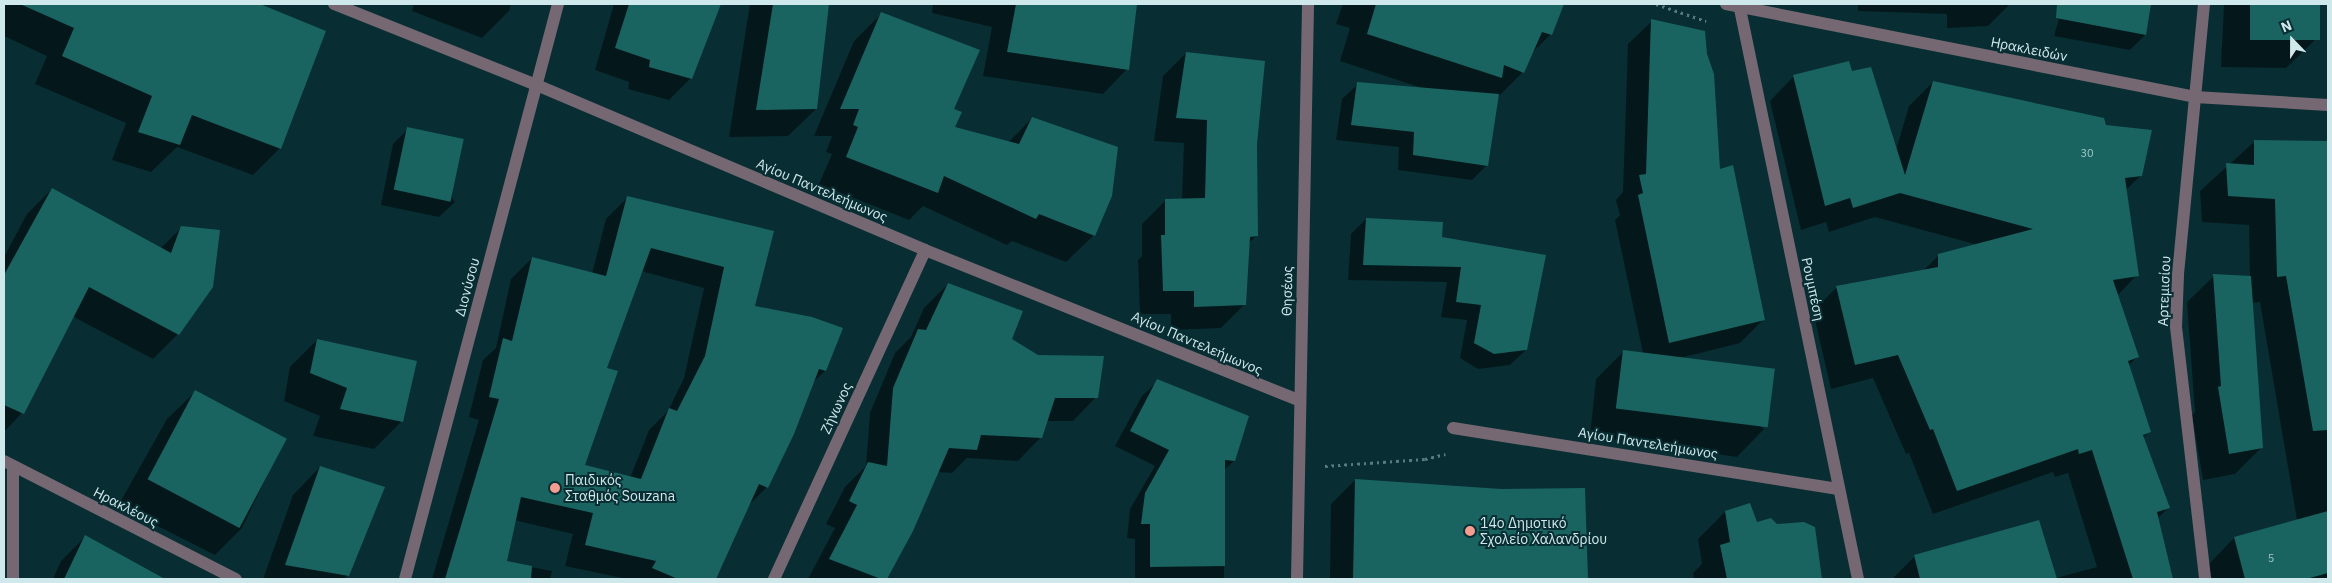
<!DOCTYPE html>
<html>
<head>
<meta charset="utf-8">
<style>
	body { margin:0 }
	#map { position:relative; width:2332px; height:583px; overflow:hidden; background:#082e33; font-family:"IBM Plex Sans",sans-serif }
	div>[style] { position:absolute }
	.shadow>* { inset:0; background:#0007 }
	.building>* { inset:0; background:#196460; transform-origin:0 0 }
	.path>* { height:3px; margin-top:-1.5px; transform-origin:0; background:repeating-linear-gradient(90deg,#597a7e 0 2.5px,transparent 0 6.5px) }
	.minor>* { height:12px; margin:-6px; padding:0 6px; transform-origin:6px; border-radius:6px; background:#756873 }
	.dots>* { width:14px; height:14px; translate:-50% -50%; box-sizing:border-box; border:2px solid #082e33; border-radius:50% }
	span { translate:-50% -50%; white-space:nowrap; text-align:center; line-height:1.15; -webkit-text-stroke:4px #082e33; paint-order:stroke }
	.number-label { font-size:11px; color:#a2c7c9 }
	.number-label span { -webkit-text-stroke-width:0 }
	.street-label { font-size:14px; color:#cfe8ec }
	.poi-label { font-size:14px; color:#cfe8ec }
	.left { translate:0 -50%; text-align:left }
	.frame { position:absolute; inset:0; border:5px solid #cfe8ec; pointer-events:none }
	.north { position:absolute; left:2267px; top:15px; width:50px; height:50px; -webkit-text-stroke:4px #082e33; paint-order:stroke; rotate:338deg; font-size:14px; font-weight:700; line-height:20px; text-align:center; color:#cfe8ec }
	.north::after { content:''; display:block; margin:auto; width:18px; height:22px; background:#cfe8ec; clip-path:polygon(50% 0,100% 100%,50% 72%,0 100%) }
</style>
</head>
<body>
<div id="map">
	<div class="shadow">
		<div style="clip-path:polygon(4px 4px,257px 4px,324px 31px,280px 148px,253px 175px,177px 147px,151px 172px,112px 160px,126px 123px,35px 84px,47px 56px,4px 36px)"></div>
		<div style="clip-path:polygon(414px 4px,511px 4px,509px 11px,482px 38px,412px 11px)"></div>
		<div style="clip-path:polygon(614px 4px,707px 4px,719px 7px,691px 78px,669px 100px,628px 89px,629px 82px,595px 70px)"></div>
		<div style="clip-path:polygon(750px 4px,828px 4px,816px 109px,788px 136px,729px 137px)"></div>
		<div style="clip-path:polygon(933px 4px,1136px 4px,1127px 69px,1103px 94px,983px 76px,992px 27px,932px 13px)"></div>
		<div style="clip-path:polygon(1343px 4px,1563px 4px,1551px 34px,1530px 55px,1523px 72px,1498px 97px,1487px 165px,1472px 180px,1398px 170px,1399px 147px,1336px 140px,1342px 99px,1358px 84px,1422px 88px,1340px 61px,1350px 28px,1336px 24px)"></div>
		<div style="clip-path:polygon(1858px 4px,2010px 4px,1988px 26px,1947px 28px,1947px 14px,1858px 11px)"></div>
		<div style="clip-path:polygon(2063px 4px,2148px 4px,2145px 35px,2130px 50px,2054px 36px)"></div>
		<div style="clip-path:polygon(2224px 4px,2318px 4px,2314px 41px,2286px 68px,2221px 67px)"></div>
		<div style="clip-path:polygon(881px 14px,952px 110px,953px 127px,1008px 143px,1032px 118px,1094px 235px,1066px 262px,1012px 241px,1007px 245px,923px 206px,909px 220px,819px 184px,832px 154px,826px 152px,832px 136px,814px 136px,854px 41px)"></div>
		<div style="clip-path:polygon(1652px 21px,1718px 170px,1764px 319px,1740px 343px,1680px 358px,1764px 429px,1737px 457px,1590px 436px,1596px 379px,1624px 351px,1643px 353px,1615px 220px,1620px 215px,1616px 200px,1623px 192px,1628px 44px)"></div>
		<div style="clip-path:polygon(1186px 53px,1256px 144px,1257px 235px,1248px 244px,1245px 304px,1221px 328px,1171px 330px,1171px 314px,1140px 314px,1138px 260px,1142px 256px,1142px 224px,1166px 200px,1182px 200px,1184px 143px,1154px 141px,1163px 76px)"></div>
		<div style="clip-path:polygon(1851px 72px,1896px 150px,1909px 106px,1933px 82px,2106px 126px,2141px 175px,2126px 190px,2137px 275px,2117px 296px,2137px 357px,2128px 366px,2149px 432px,2143px 438px,2169px 507px,2157px 519px,2172px 579px,1892px 579px,1914px 557px,2038px 522px,2056px 578px,2097px 567px,2068px 473px,2055px 477px,2053px 472px,1933px 514px,1909px 453px,1906px 454px,1873px 378px,1831px 389px,1813px 311px,1837px 287px,1923px 271px,1938px 256px,1978px 245px,1875px 217px,1829px 232px,1826px 222px,1801px 230px,1770px 101px,1794px 76px)"></div>
		<div style="clip-path:polygon(408px 129px,455px 202px,439px 217px,381px 205px,393px 144px)"></div>
		<div style="clip-path:polygon(2255px 141px,2328px 143px,2328px 579px,2212px 579px,2208px 565px,2234px 538px,2297px 520px,2260px 302px,2252px 303px,2261px 448px,2235px 474px,2203px 480px,2192px 415px,2195px 412px,2187px 302px,2214px 276px,2250px 277px,2249px 225px,2202px 222px,2200px 191px)"></div>
		<div style="clip-path:polygon(52px 189px,160px 249px,182px 227px,178px 334px,153px 359px,72px 316px,22px 413px,4px 432px,4px 257px,27px 214px)"></div>
		<div style="clip-path:polygon(evenodd,627px 198px,772px 232px,753px 307px,825px 371px,811px 384px,767px 487px,747px 507px,715px 579px,627px 579px,565px 566px,573px 534px,514px 520px,506px 562px,552px 571px,550px 579px,432px 579px,479px 420px,469px 417px,483px 360px,496px 348px,511px 279px,532px 258px,592px 274px,606px 219px,627px 198px,641px 271px,704px 288px,684px 378px,668px 411px,649px 430px,630px 478px,583px 466px,606px 368px,641px 271px)"></div>
		<div style="clip-path:polygon(1366px 219px,1441px 238px,1526px 350px,1510px 365px,1478px 369px,1460px 358px,1467px 320px,1441px 317px,1447px 282px,1348px 280px,1351px 234px)"></div>
		<div style="clip-path:polygon(948px 284px,1011px 340px,1096px 397px,1073px 421px,1046px 421px,1041px 437px,1018px 461px,967px 458px,952px 473px,937px 472px,885px 579px,808px 579px,835px 528px,826px 524px,845px 487px,866px 466px,870px 413px,895px 353px,911px 337px,924px 308px)"></div>
		<div style="clip-path:polygon(317px 340px,402px 421px,374px 449px,313px 436px,320px 416px,284px 401px,290px 367px)"></div>
		<div style="clip-path:polygon(1158px 381px,1234px 461px,1224px 470px,1224px 579px,1135px 579px,1135px 539px,1127px 538px,1130px 509px,1155px 466px,1115px 446px,1142px 396px)"></div>
		<div style="clip-path:polygon(195px 392px,285px 439px,242px 528px,215px 555px,118px 506px,167px 419px)"></div>
		<div style="clip-path:polygon(320px 467px,348px 575px,344px 579px,263px 579px,293px 495px)"></div>
		<div style="clip-path:polygon(1355px 480px,1501px 490px,1584px 489px,1586px 579px,1330px 579px,1331px 504px)"></div>
		<div style="clip-path:polygon(1725px 512px,1756px 524px,1814px 528px,1821px 579px,1694px 579px,1693px 573px,1702px 564px,1698px 539px)"></div>
		<div style="clip-path:polygon(85px 537px,162px 579px,53px 579px,61px 561px)"></div>
	</div>
	<div class="building">
		<div style="clip-path:polygon(20px 4px,260px 4px,326px 31px,281px 149px,192px 115px,180px 145px,138px 132px,152px 96px,62px 56px,74px 28px)"></div>
		<div style="clip-path:polygon(629px 4px,721px 4px,692px 79px,649px 67px,650px 60px,615px 48px)"></div>
		<div style="clip-path:polygon(773px 4px,829px 4px,817px 109px,756px 110px)"></div>
		<div style="clip-path:polygon(1016px 4px,1137px 4px,1129px 70px,1007px 52px)"></div>
		<div style="clip-path:polygon(1376px 4px,1564px 4px,1552px 35px,1542px 32px,1524px 73px,1504px 65px,1502px 78px,1367px 34px)"></div>
		<div style="clip-path:polygon(2057px 4px,2151px 4px,2146px 35px,2056px 18px)"></div>
		<div style="left:2250px;top:4px;width:70px;height:36px"></div>
		<div style="clip-path:polygon(881px 12px,980px 50px,954px 109px,962px 112px,955px 127px,1019px 144px,1032px 117px,1118px 147px,1112px 196px,1095px 236px,1039px 214px,1036px 219px,944px 176px,938px 193px,846px 157px,858px 127px,853px 125px,859px 109px,840px 109px)"></div>
		<div style="clip-path:polygon(1651px 19px,1705px 31px,1707px 54px,1714px 74px,1720px 169px,1733px 165px,1765px 320px,1669px 343px,1638px 195px,1643px 193px,1639px 175px,1646px 174px)"></div>
		<div style="clip-path:polygon(1186px 52px,1265px 61px,1257px 144px,1258px 236px,1250px 237px,1246px 305px,1194px 307px,1194px 291px,1163px 291px,1161px 235px,1165px 235px,1165px 199px,1205px 198px,1207px 120px,1176px 118px)"></div>
		<div style="clip-path:polygon(1849px 61px,1852px 71px,1871px 67px,1905px 175px,1933px 81px,2104px 118px,2106px 125px,2152px 130px,2142px 176px,2125px 178px,2139px 276px,2113px 280px,2139px 357px,2128px 361px,2151px 432px,2143px 435px,2170px 508px,2157px 512px,2173px 579px,2133px 579px,2092px 450px,2079px 454px,2078px 449px,1957px 491px,1933px 429px,1930px 430px,1898px 355px,1855px 365px,1836px 286px,1938px 267px,1938px 254px,2033px 229px,1900px 193px,1853px 208px,1850px 198px,1825px 206px,1793px 75px)"></div>
		<div style="clip-path:polygon(1357px 82px,1499px 94px,1488px 166px,1413px 155px,1414px 132px,1351px 125px)"></div>
		<div style="left:407px;top:127px;width:58px;height:64px;rotate:12deg"></div>
		<div style="clip-path:polygon(2254px 140px,2328px 141px,2328px 430px,2313px 431px,2286px 276px,2277px 277px,2275px 199px,2228px 196px,2226px 163px,2254px 165px)"></div>
		<div style="clip-path:polygon(52px 188px,171px 253px,181px 226px,220px 230px,213px 287px,179px 335px,89px 287px,24px 414px,4px 405px,4px 275px)"></div>
		<div style="clip-path:polygon(evenodd,627px 196px,774px 231px,755px 306px,812px 317px,843px 328px,826px 371px,819px 369px,794px 434px,768px 488px,759px 484px,716px 579px,678px 579px,652px 568px,656px 561px,585px 545px,593px 513px,521px 497px,507px 561px,532px 566px,531px 579px,445px 579px,499px 399px,489px 397px,503px 338px,512px 341px,532px 257px,606px 276px,627px 196px,651px 248px,724px 267px,705px 356px,677px 411px,669px 408px,641px 479px,585px 465px,618px 371px,607px 368px,651px 248px)"></div>
		<div style="clip-path:polygon(1366px 218px,1443px 222px,1442px 237px,1546px 255px,1527px 350px,1494px 354px,1474px 343px,1481px 305px,1456px 302px,1461px 267px,1363px 265px)"></div>
		<div style="clip-path:polygon(2213px 274px,2251px 276px,2263px 448px,2229px 454px,2218px 387px,2221px 386px)"></div>
		<div style="clip-path:polygon(948px 283px,1023px 311px,1012px 339px,1038px 355px,1104px 356px,1098px 398px,1055px 398px,1042px 438px,981px 435px,977px 450px,949px 448px,913px 531px,887px 579px,881px 579px,829px 559px,857px 505px,849px 501px,868px 462px,887px 466px,893px 388px,918px 329px,926px 330px)"></div>
		<div style="clip-path:polygon(317px 339px,417px 361px,403px 422px,340px 409px,347px 388px,310px 373px)"></div>
		<div style="left:1623px;top:350px;width:153px;height:59px;rotate:7deg"></div>
		<div style="clip-path:polygon(1157px 379px,1249px 416px,1235px 461px,1225px 460px,1225px 566px,1150px 567px,1150px 524px,1141px 524px,1145px 493px,1169px 450px,1130px 431px)"></div>
		<div style="left:195px;top:390px;width:104px;height:101px;rotate:28deg"></div>
		<div style="clip-path:polygon(320px 466px,385px 487px,349px 576px,285px 565px)"></div>
		<div style="clip-path:polygon(1355px 479px,1501px 489px,1585px 488px,1588px 579px,1353px 579px)"></div>
		<div style="clip-path:polygon(1750px 503px,1757px 522px,1771px 518px,1777px 524px,1804px 522px,1815px 527px,1822px 579px,1727px 579px,1720px 545px,1730px 542px,1725px 511px)"></div>
		<div style="clip-path:polygon(2328px 511px,2328px 573px,2306px 579px,2245px 579px,2234px 537px)"></div>
		<div style="clip-path:polygon(2039px 520px,2057px 579px,1920px 579px,1914px 555px)"></div>
		<div style="clip-path:polygon(85px 535px,165px 579px,64px 579px)"></div>
	</div>
	<div class="path">
		<div style="left:1656px;top:4px;width:53px;rotate:18.8deg"></div>
		<div style="left:1325px;top:466px;width:100px;rotate:-4deg"></div>
		<div style="left:1425px;top:459px;width:21px;rotate:-14deg"></div>
	</div>
	<div class="minor">
		<div style="left:334px;top:4px;width:221px;rotate:21.8deg"></div>
		<div style="left:539px;top:86px;width:419px;rotate:23deg"></div>
		<div style="left:925px;top:250px;width:404px;rotate:21.9deg"></div>
		<div style="left:1726px;top:4px;width:478px;rotate:11.2deg"></div>
		<div style="left:2195px;top:97px;width:133px;rotate:3.4deg"></div>
		<div style="left:1739px;top:4px;width:587px;rotate:78.31deg"></div>
		<div style="left:2204px;top:4px;width:272px;rotate:95.5deg"></div>
		<div style="left:2178px;top:275px;width:52px;rotate:92.2deg"></div>
		<div style="left:2176px;top:327px;width:254px;rotate:83.4deg"></div>
		<div style="left:1453px;top:428px;width:390px;rotate:9deg"></div>
		<div style="left:4px;top:461px;width:260px;rotate:27deg"></div>
		<div style="left:13px;top:579px;width:113px;rotate:-90deg"></div>
		<div style="left:405px;top:579px;width:595px;rotate:-75.1deg"></div>
		<div style="left:774px;top:579px;width:362px;rotate:-65.3deg"></div>
		<div style="left:1297px;top:579px;width:575px;rotate:-88.9deg"></div>
	</div>
	<div class="dots">
		<div style="left:555px;top:488px;background:#f59d8e"></div>
		<div style="left:1470px;top:531px;background:#f59d8e"></div>
	</div>
	<div class="number-label">
		<span style="left:2087px;top:153px">30</span>
		<span style="left:2271px;top:558px">5</span>
	</div>
	<div class="street-label">
		<span style="left:2029px;top:49px;rotate:11deg">Ηρακλειδών</span>
		<span style="left:822px;top:190px;rotate:23deg">Αγίου Παντελεήμωνος</span>
		<span style="left:467px;top:287px;rotate:-75deg">Διονύσου</span>
		<span style="left:1813px;top:289px;rotate:78deg">Ρουμπέση</span>
		<span style="left:1287px;top:291px;rotate:-89deg">Θησέως</span>
		<span style="left:2164px;top:291px;rotate:-88deg">Αρτεμισίου</span>
		<span style="left:1197px;top:343px;rotate:23deg">Αγίου Παντελεήμωνος</span>
		<span style="left:836px;top:408px;rotate:-65deg">Ζήνωνος</span>
		<span style="left:1648px;top:443px;rotate:9deg">Αγίου Παντελεήμωνος</span>
		<span style="left:126px;top:507px;rotate:27deg">Ηρακλέους</span>
	</div>
	<div class="poi-label">
		<span class="left" style="left:565px;top:488px">Παιδικός<br>Σταθμός Souzana</span>
		<span class="left" style="left:1480px;top:531px">14ο Δημοτικό<br>Σχολείο Χαλανδρίου</span>
	</div>
	<div class="frame"></div>
	<div class="north">N</div>
</div>
</body>
</html>
